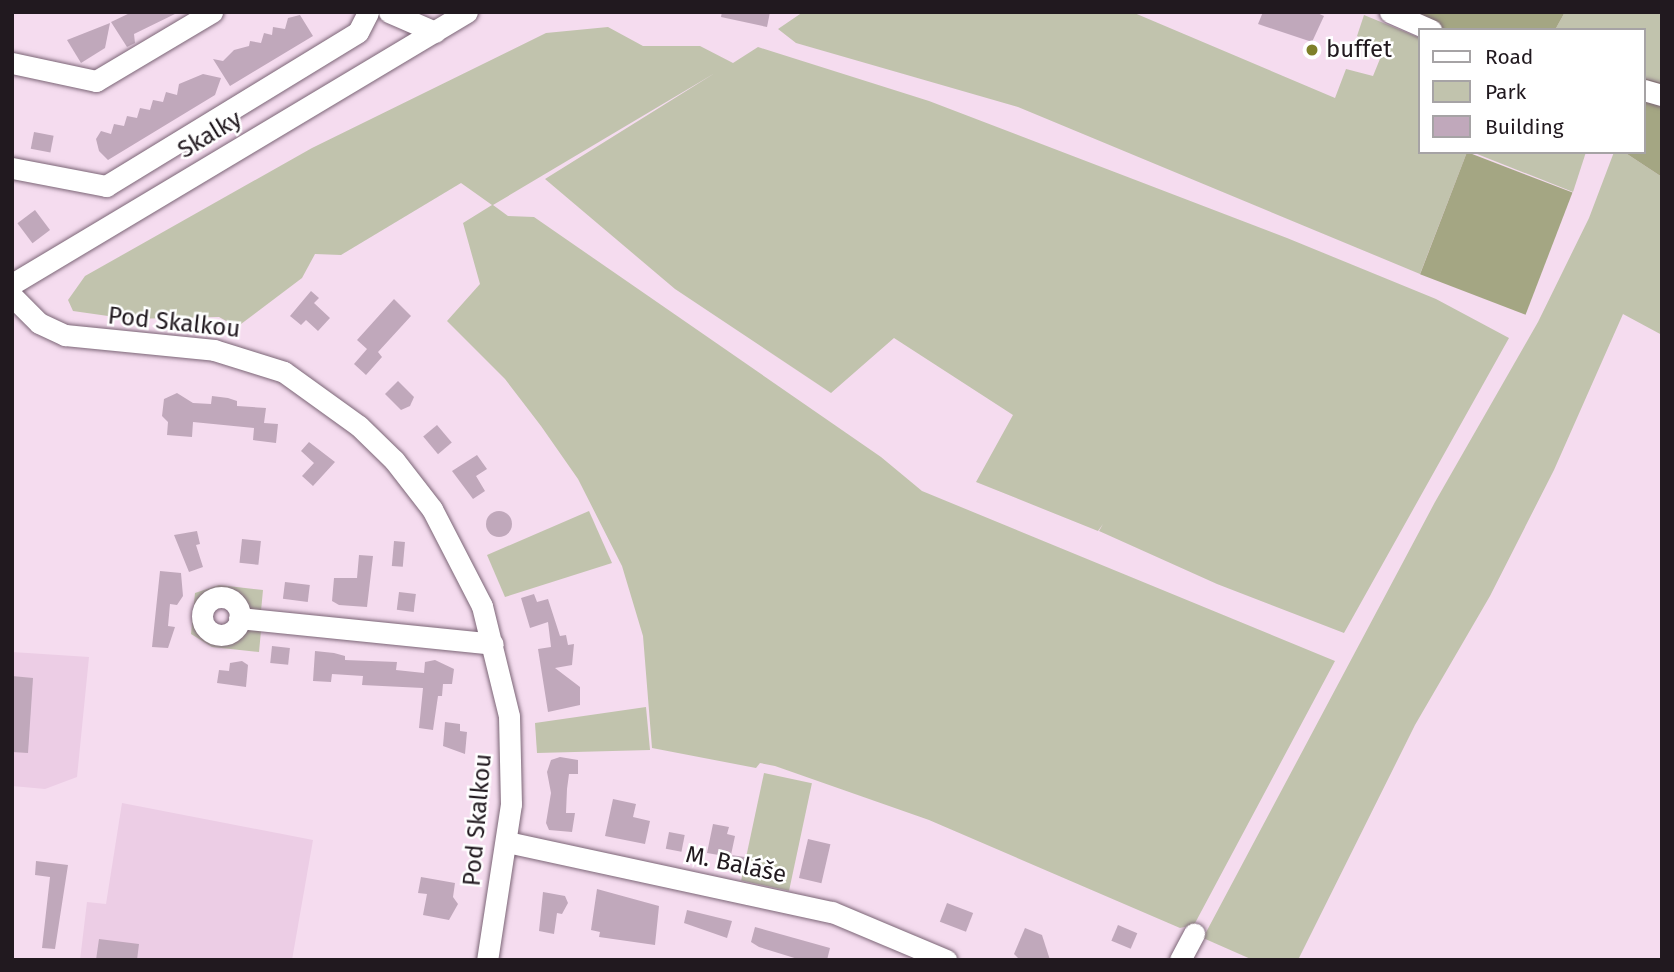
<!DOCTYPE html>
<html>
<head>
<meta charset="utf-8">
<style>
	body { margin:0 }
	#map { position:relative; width:1674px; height:972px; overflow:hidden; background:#f5dcef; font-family:"Fira Sans",sans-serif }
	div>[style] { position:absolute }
	.built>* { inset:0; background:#eccde5 }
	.green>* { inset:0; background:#c1c3ad; transform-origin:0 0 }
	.forest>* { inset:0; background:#a4a683; transform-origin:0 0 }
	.building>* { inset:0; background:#c0a8bb; transform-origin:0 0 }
	.round { border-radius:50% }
	.roads { filter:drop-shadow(0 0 2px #7b6576) drop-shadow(0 0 2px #7b6576) }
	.minor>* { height:21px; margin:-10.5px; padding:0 10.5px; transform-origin:10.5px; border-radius:10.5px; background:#fff }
	.minor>.ring { margin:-10.5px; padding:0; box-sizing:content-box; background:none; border:21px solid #fff; border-radius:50% }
	.dots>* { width:19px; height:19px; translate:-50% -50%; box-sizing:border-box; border:4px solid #fff; border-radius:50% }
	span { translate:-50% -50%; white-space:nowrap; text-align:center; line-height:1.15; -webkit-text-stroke:5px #fff; paint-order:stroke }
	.poi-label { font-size:24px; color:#21191f }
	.left { translate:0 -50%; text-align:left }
	.street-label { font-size:24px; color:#21191f }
	.frame { position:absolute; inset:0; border:14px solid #21191f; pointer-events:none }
	.legend { position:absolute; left:1418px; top:28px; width:228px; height:126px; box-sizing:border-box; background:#fff; border:2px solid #a6a3a5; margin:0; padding:9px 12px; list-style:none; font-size:21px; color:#21191f }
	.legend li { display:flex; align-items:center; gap:14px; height:35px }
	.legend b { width:35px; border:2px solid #a6a3a5 }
</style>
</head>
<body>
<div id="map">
	<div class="built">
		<div style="clip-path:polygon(12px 652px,89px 657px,77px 777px,45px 789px,12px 786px)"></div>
		<div style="clip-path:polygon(122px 803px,313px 840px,292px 960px,80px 960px,87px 902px,106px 904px)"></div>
	</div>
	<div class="green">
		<div style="clip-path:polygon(803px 12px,1132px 12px,1335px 98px,1346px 69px,1373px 76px,1384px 49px,1357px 36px,1364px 15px,1420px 38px,1420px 152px,1467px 152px,1420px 274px,1018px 107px,796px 43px,778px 29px)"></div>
		<div style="clip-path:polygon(1565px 12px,1662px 12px,1662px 83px,1644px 78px,1644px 30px,1555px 30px)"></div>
		<div style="clip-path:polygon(608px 27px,643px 46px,700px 46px,733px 63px,758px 47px,929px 101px,1287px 238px,1436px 299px,1509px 338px,1344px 633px,1217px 584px,1099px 531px,1103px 524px,1098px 531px,976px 482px,1013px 415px,894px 338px,831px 393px,675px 289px,545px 179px,715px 73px,493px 205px,508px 216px,534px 217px,881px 457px,922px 491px,1335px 661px,1194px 925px,1180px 928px,929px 820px,775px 766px,760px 763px,756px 768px,652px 748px,643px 636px,622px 566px,578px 479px,541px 426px,505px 379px,447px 321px,480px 284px,463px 223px,492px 205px,461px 183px,341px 255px,315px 254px,302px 278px,237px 327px,219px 317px,129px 319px,73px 311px,68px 300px,85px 276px,312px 148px,546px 33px)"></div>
		<div style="clip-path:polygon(1472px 152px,1586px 152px,1573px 192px)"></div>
		<div style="clip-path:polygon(1614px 152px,1624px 152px,1662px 177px,1662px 335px,1623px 314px,1554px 470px,1490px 596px,1415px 725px,1298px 960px,1253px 960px,1203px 938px,1435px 502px,1538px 322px,1589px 218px)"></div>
		<div style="clip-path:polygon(589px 511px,612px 563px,505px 597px,487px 555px)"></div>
		<div style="clip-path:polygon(219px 585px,263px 590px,261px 611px,250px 609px,228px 593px,212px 593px,197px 609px,200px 630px,219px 641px,248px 630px,261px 631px,259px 652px,212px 647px,191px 634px,195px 593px)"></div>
		<div style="clip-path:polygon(646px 707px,650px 750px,537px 753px,535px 723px)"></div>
		<div style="left:764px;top:773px;width:49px;height:110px;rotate:12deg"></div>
	</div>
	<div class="forest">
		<div style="clip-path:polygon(1390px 12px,1565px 12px,1555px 30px,1431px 30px)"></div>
		<div style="clip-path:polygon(1644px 78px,1662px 83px,1662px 177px,1624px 152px,1644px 152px)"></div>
		<div style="left:1467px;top:152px;width:113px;height:131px;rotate:21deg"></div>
	</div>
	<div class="building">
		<div style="clip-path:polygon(132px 12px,179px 12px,134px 34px,135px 43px,127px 47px,111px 22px)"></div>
		<div style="clip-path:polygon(722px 12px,770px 12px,767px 27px,721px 17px)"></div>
		<div style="clip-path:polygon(1263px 12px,1315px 12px,1324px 16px,1312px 42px,1258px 24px)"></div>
		<div style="clip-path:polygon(300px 15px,313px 36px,230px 86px,213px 59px,223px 61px,234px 50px,249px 46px,250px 41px,261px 43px,264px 33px,272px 35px,273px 27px,285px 29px,288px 18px)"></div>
		<div style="clip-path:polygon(110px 23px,105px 48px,81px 63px,67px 40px)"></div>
		<div style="clip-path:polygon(203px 74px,221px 78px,215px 95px,108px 160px,99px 151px,96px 139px,101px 131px,111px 134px,114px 124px,124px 126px,127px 116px,137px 118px,140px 108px,150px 110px,153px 100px,163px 102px,166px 92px,177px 95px,179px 84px)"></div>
		<div style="left:34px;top:132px;width:20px;height:17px;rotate:11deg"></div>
		<div style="left:35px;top:210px;width:25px;height:22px;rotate:53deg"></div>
		<div style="clip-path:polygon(311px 291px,319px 298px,314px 303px,330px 318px,318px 331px,306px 320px,301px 325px,290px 316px)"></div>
		<div style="clip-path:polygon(394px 299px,411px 316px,378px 352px,382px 357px,366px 375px,354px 364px,367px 349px,357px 340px)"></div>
		<div style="clip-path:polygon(398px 381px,414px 397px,410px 406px,401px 410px,385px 394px)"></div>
		<div style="clip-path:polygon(177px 393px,193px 403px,211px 404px,212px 396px,228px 398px,237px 401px,237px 406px,266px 408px,264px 423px,278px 424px,276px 443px,253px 440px,254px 428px,193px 422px,192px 437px,167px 435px,168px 422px,162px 416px,164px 399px)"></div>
		<div style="left:437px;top:425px;width:23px;height:18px;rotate:50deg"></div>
		<div style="clip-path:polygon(309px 442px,335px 462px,313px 486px,302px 476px,314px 463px,301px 451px)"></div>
		<div style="clip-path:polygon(477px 455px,487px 469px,476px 476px,485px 491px,473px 499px,452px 471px)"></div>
		<div class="round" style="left:486px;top:511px;width:26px;height:26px"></div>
		<div style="clip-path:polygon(197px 531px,200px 544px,196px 545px,203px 567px,189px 572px,174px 535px)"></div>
		<div style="left:242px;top:539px;width:19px;height:24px;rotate:6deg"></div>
		<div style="left:394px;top:541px;width:11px;height:25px;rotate:5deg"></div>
		<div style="clip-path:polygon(359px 555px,373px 556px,367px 607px,339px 605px,332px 601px,334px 578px,357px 578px)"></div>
		<div style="clip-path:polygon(160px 571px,181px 573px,183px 596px,177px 605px,170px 604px,168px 626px,175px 627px,168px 648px,152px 647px)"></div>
		<div style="left:285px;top:582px;width:25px;height:17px;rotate:7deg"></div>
		<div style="left:399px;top:592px;width:17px;height:18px;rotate:7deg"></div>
		<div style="clip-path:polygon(534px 594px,537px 602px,548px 599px,560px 636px,566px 635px,568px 645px,574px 644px,572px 665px,555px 668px,580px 687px,580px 705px,548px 712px,538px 649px,551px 647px,548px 622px,530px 628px,521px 598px)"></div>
		<div style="left:272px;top:646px;width:18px;height:17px;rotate:6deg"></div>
		<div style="clip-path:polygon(315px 651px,334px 653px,345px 656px,345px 660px,397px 662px,396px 670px,424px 673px,425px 662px,435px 660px,454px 669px,452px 684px,443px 684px,442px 696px,438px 696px,433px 730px,419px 728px,423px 688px,362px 685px,363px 676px,332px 674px,331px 682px,313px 681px)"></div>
		<div style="clip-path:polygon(242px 661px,248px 665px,246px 687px,217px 683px,219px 670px,229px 671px,230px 663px)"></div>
		<div style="clip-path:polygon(12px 676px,33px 678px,28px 753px,12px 752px)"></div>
		<div style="clip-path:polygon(445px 722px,460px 724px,460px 731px,467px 732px,465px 754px,443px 746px)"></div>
		<div style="clip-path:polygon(560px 757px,578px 760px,578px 774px,569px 774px,567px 789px,566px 813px,575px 813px,572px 832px,549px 830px,546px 823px,551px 793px,547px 772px,551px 760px)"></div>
		<div style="clip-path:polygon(613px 799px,636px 804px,633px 817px,650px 821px,645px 844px,605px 836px)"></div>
		<div style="clip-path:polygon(713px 824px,729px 827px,727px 834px,735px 836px,731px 855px,745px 857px,742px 870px,728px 867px,730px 857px,707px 853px)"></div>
		<div style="left:669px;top:832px;width:16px;height:17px;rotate:11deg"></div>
		<div style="left:808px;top:839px;width:23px;height:40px;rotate:13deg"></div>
		<div style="clip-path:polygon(36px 861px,68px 865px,55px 949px,42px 948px,50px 877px,35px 875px)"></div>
		<div style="clip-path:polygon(421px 877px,455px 883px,453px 897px,458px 904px,449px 920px,423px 915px,427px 894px,418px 893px)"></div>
		<div style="clip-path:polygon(597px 889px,659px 906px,655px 945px,599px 937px,600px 932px,591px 930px)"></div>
		<div style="clip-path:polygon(543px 892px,565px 896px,568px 903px,562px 914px,557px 913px,554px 934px,539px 931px)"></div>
		<div style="left:947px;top:903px;width:28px;height:20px;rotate:21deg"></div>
		<div style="clip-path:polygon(687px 910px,732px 921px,727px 938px,684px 923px)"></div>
		<div style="left:1118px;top:925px;width:21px;height:17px;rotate:23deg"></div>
		<div style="clip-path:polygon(755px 927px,830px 948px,827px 960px,801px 960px,759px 947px,751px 942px)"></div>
		<div style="clip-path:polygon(1025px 928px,1042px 935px,1050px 960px,1020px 960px,1014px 954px)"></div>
		<div style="clip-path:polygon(99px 939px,139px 944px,137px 960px,96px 960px)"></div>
	</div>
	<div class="roads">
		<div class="minor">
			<div style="left:389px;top:12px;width:50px;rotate:23.5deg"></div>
			<div style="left:1390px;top:12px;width:45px;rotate:23.7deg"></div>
			<div style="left:12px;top:63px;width:86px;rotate:12.1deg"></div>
			<div style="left:96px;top:81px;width:135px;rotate:-30.7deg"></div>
			<div style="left:1644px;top:90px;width:19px;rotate:16deg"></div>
			<div style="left:12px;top:168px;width:96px;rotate:10.8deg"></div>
			<div style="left:106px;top:186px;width:295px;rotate:-31.4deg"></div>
			<div style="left:358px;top:32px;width:22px;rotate:-63deg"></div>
			<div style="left:12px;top:284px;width:530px;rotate:-30.87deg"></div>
			<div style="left:12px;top:296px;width:38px;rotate:45deg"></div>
			<div style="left:39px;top:323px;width:29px;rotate:25deg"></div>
			<div style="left:65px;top:335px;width:150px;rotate:5.7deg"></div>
			<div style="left:214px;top:350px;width:73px;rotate:17.4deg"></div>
			<div style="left:284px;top:372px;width:92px;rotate:35.8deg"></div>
			<div style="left:359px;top:426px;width:49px;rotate:44.2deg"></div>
			<div style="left:394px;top:460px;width:62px;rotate:52.2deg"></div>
			<div style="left:432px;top:509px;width:109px;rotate:62.7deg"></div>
			<div style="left:482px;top:606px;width:113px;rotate:76.2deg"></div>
			<div style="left:509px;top:716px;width:88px;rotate:88.7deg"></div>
			<div style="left:511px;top:804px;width:158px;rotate:98.7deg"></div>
			<div class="ring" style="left:202px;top:597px;width:17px;height:17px"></div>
			<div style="left:239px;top:618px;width:255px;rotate:5.8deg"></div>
			<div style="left:507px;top:842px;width:332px;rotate:12.2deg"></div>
			<div style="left:832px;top:912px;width:124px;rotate:22.8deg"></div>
			<div style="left:1180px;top:960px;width:30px;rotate:-62deg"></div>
		</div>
	</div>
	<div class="dots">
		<div style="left:1312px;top:50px;background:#7e7f28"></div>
	</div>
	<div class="poi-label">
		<span class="left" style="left:1326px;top:50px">buffet</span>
	</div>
	<div class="street-label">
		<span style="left:210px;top:135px;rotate:-31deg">Skalky</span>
		<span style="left:174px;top:323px;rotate:6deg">Pod Skalkou</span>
		<span style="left:478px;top:820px;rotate:-85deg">Pod Skalkou</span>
		<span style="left:736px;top:865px;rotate:12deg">M. Baláše</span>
	</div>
	<div class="frame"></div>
	<ul class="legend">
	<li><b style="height:9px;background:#fff"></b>Road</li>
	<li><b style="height:19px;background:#c1c3ad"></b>Park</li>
	<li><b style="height:19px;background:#c0a8bb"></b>Building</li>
	</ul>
</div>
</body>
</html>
